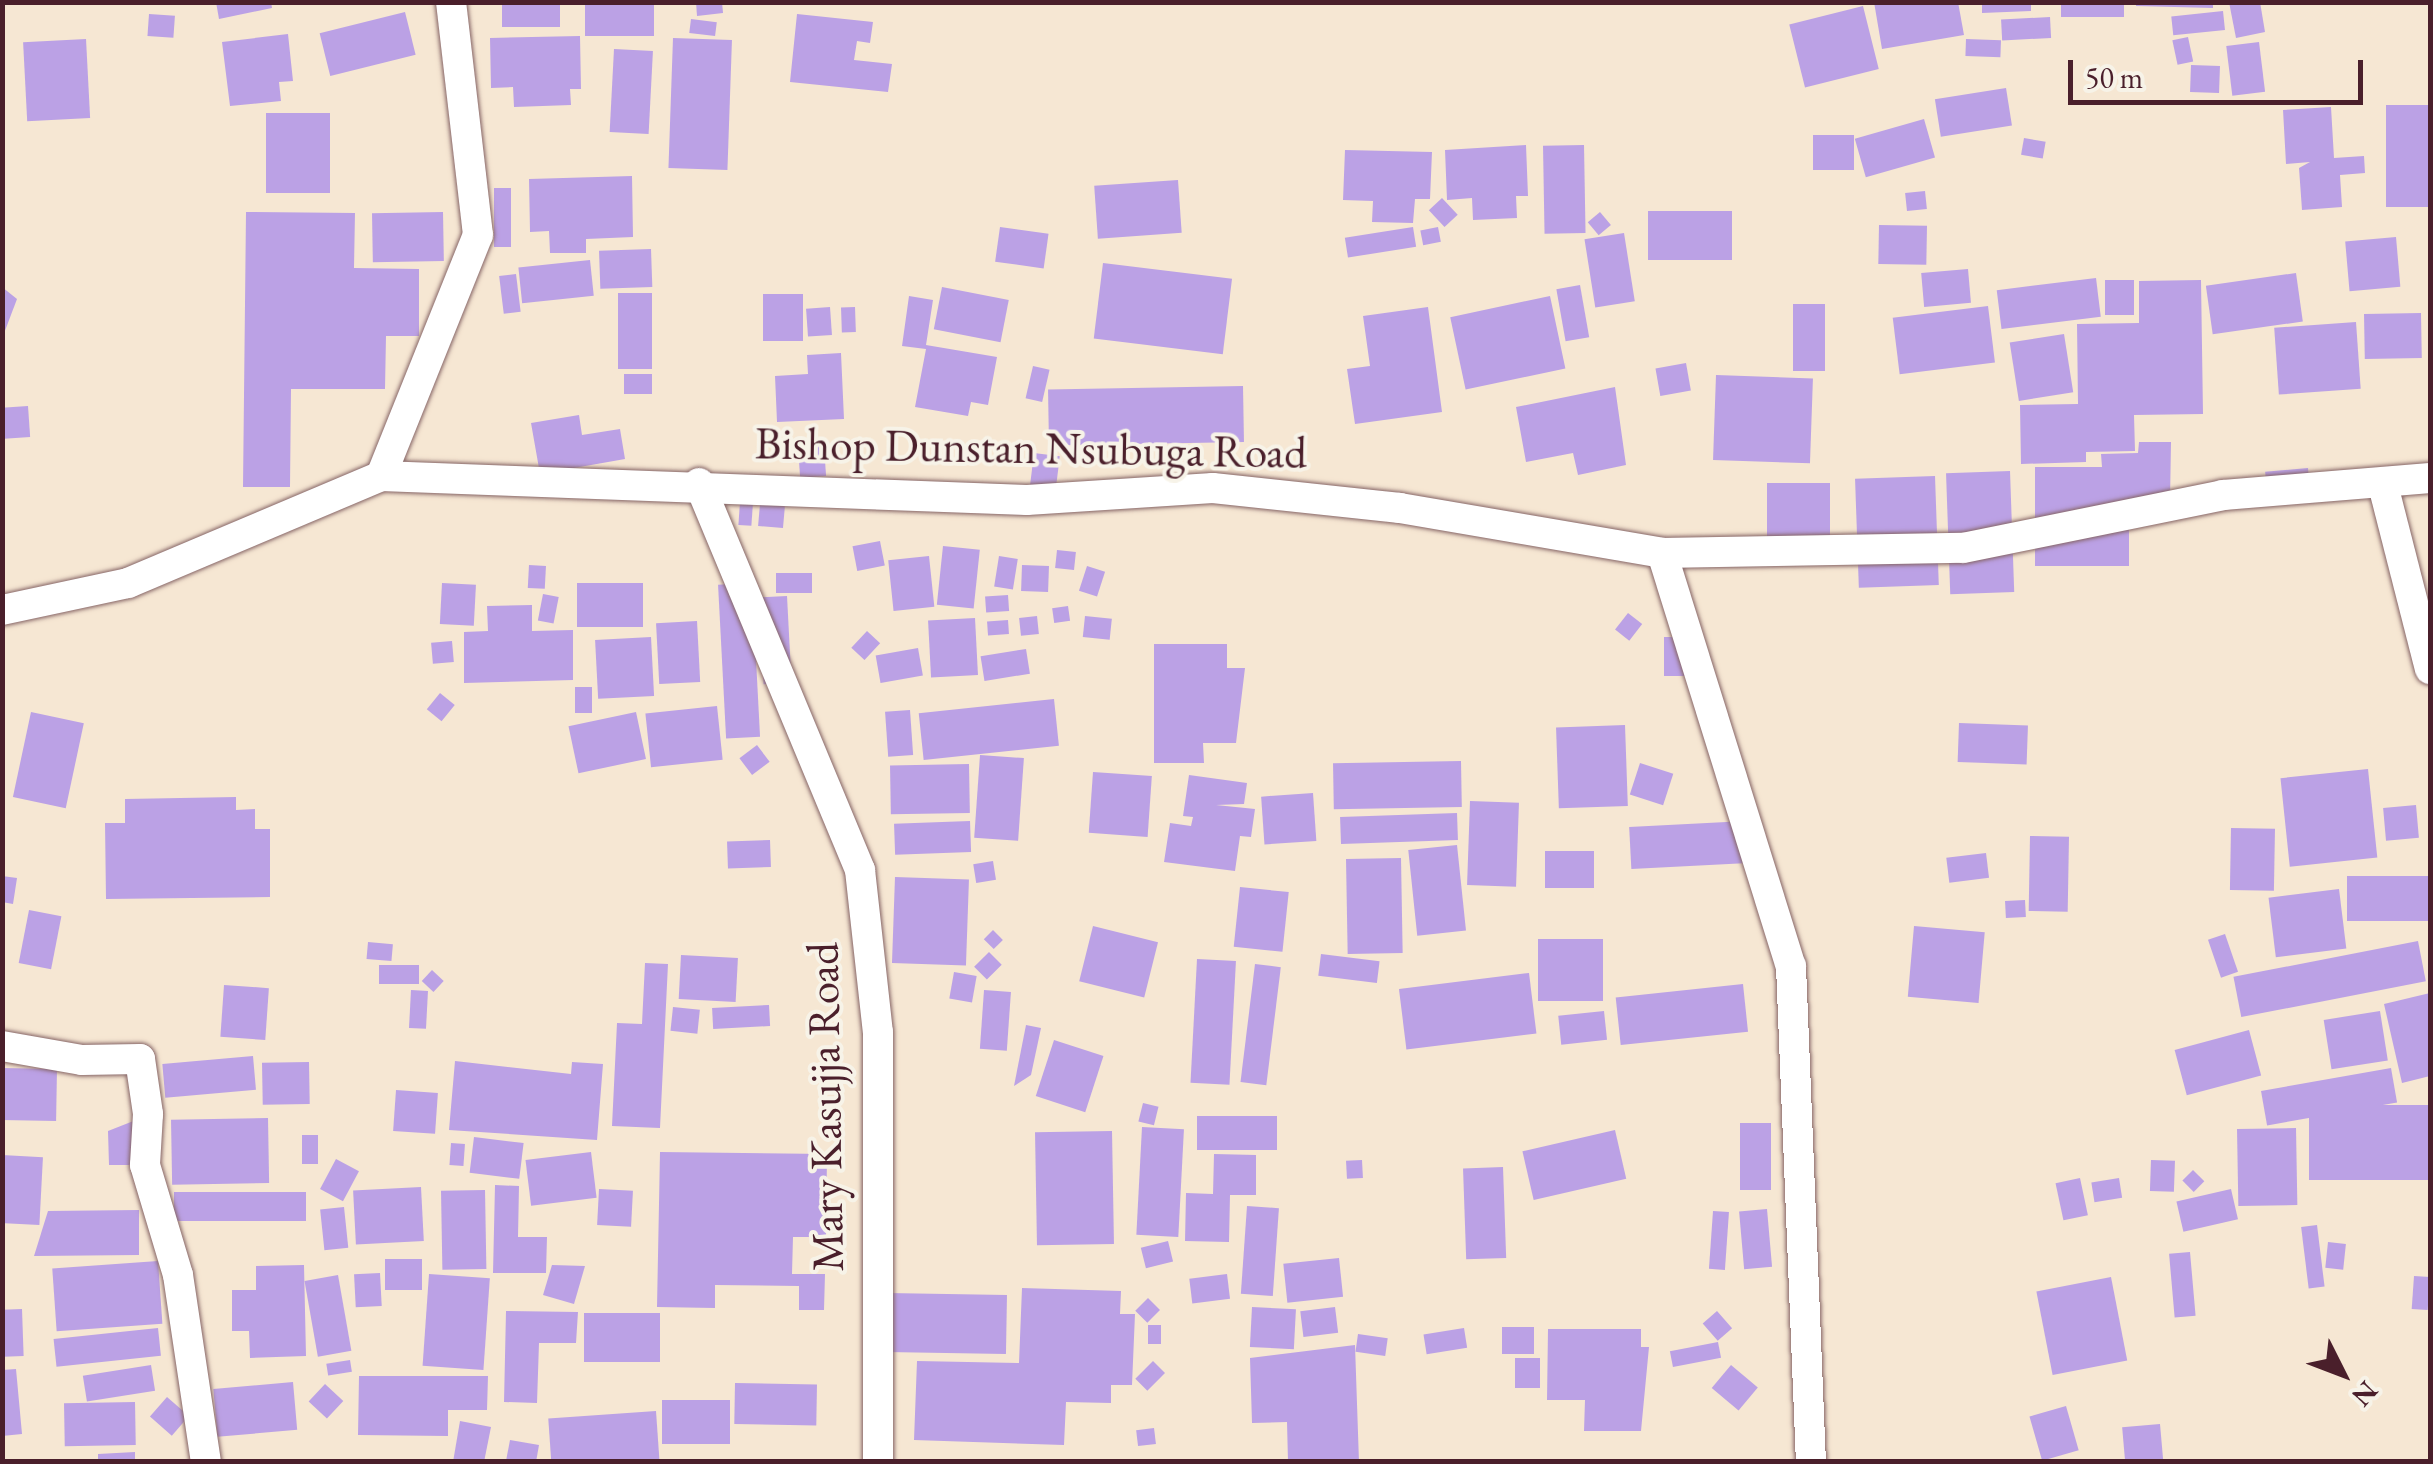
<!DOCTYPE html>
<html>
<head>
<meta charset="utf-8">
<style>
	body { margin:0 }
	#map { position:relative; width:2433px; height:1464px; overflow:hidden; background:#f6e7d3; font-family:"EB Garamond",serif }
	div>[style] { position:absolute }
	.building>* { inset:0; background:#bba1e5; transform-origin:0 0 }
	.roads { filter:drop-shadow(0 0 2px #866566) drop-shadow(0 0 2px #866566) }
	.street>* { height:30px; margin:-15px; padding:0 15px; transform-origin:15px; border-radius:15px; background:#fff }
	span { translate:-50% -50%; white-space:nowrap; text-align:center; line-height:1.15; -webkit-text-stroke:8px #f7f3e8; paint-order:stroke }
	.street-label { font-size:45px; color:#4a1f2b }
	.frame { position:absolute; inset:0; border:5px solid #4a1f2b; pointer-events:none }
	.north { position:absolute; left:2293px; top:1324px; width:100px; height:100px; -webkit-text-stroke:8px #f7f3e8; paint-order:stroke; rotate:132deg; font-size:28px; font-weight:700; line-height:40px; text-align:center; color:#4a1f2b }
	.north::after { content:''; display:block; margin:auto; width:35px; height:45px; background:#4a1f2b; clip-path:polygon(50% 0,100% 100%,50% 72%,0 100%) }
	.scale { position:absolute; left:2068px; top:60px; width:295px; height:45px; box-sizing:border-box; border:5px solid #4a1f2b; border-top:0; padding-left:12px; font-size:30px; line-height:35px; white-space:nowrap; color:#4a1f2b; -webkit-text-stroke:8px #f7f3e8; paint-order:stroke }
</style>
</head>
<body>
<div id="map">
	<div class="building">
		<div style="clip-path:polygon(216px 2px,271px 2px,272px 8px,219px 19px)"></div>
		<div style="left:502px;top:2px;width:58px;height:25px"></div>
		<div style="left:585px;top:2px;width:69px;height:34px"></div>
		<div style="clip-path:polygon(696px 2px,722px 2px,723px 13px,697px 16px)"></div>
		<div style="clip-path:polygon(1874px 2px,1958px 2px,1964px 35px,1882px 49px)"></div>
		<div style="clip-path:polygon(1982px 2px,2031px 2px,2031px 11px,1982px 13px)"></div>
		<div style="left:2061px;top:2px;width:63px;height:15px"></div>
		<div style="clip-path:polygon(2136px 2px,2213px 2px,2213px 8px,2136px 6px)"></div>
		<div style="clip-path:polygon(2229px 2px,2260px 2px,2265px 32px,2236px 38px)"></div>
		<div style="left:1863px;top:6px;width:65px;height:76px;rotate:76deg"></div>
		<div style="left:2223px;top:11px;width:19px;height:52px;rotate:84deg"></div>
		<div style="left:405px;top:12px;width:44px;height:88px;rotate:76deg"></div>
		<div style="left:149px;top:14px;width:26px;height:22px;rotate:4deg"></div>
		<div style="clip-path:polygon(797px 14px,873px 22px,870px 43px,857px 41px,854px 60px,892px 64px,888px 92px,790px 82px)"></div>
		<div style="left:2050px;top:17px;width:21px;height:49px;rotate:87deg"></div>
		<div style="left:691px;top:19px;width:26px;height:14px;rotate:7deg"></div>
		<div style="clip-path:polygon(288px 34px,293px 81px,279px 82px,281px 101px,230px 106px,222px 42px)"></div>
		<div style="clip-path:polygon(580px 36px,581px 89px,570px 89px,571px 105px,514px 107px,513px 87px,491px 88px,490px 38px)"></div>
		<div style="left:2188px;top:37px;width:25px;height:16px;rotate:78deg"></div>
		<div style="left:673px;top:38px;width:59px;height:130px;rotate:2deg"></div>
		<div style="left:86px;top:39px;width:79px;height:63px;rotate:87deg"></div>
		<div style="left:1966px;top:39px;width:35px;height:17px;rotate:2deg"></div>
		<div style="left:2259px;top:42px;width:50px;height:33px;rotate:83deg"></div>
		<div style="left:614px;top:49px;width:39px;height:83px;rotate:3deg"></div>
		<div style="left:2191px;top:65px;width:29px;height:27px;rotate:2deg"></div>
		<div style="left:2006px;top:88px;width:38px;height:72px;rotate:81deg"></div>
		<div style="left:2386px;top:105px;width:44px;height:102px"></div>
		<div style="clip-path:polygon(2331px 107px,2334px 158px,2364px 156px,2365px 173px,2340px 175px,2342px 207px,2302px 210px,2299px 168px,2310px 162px,2286px 164px,2283px 110px)"></div>
		<div style="left:266px;top:113px;width:64px;height:80px"></div>
		<div style="left:1924px;top:119px;width:40px;height:72px;rotate:74deg"></div>
		<div style="left:1813px;top:135px;width:41px;height:35px"></div>
		<div style="left:2024px;top:138px;width:22px;height:17px;rotate:10deg"></div>
		<div style="clip-path:polygon(1526px 145px,1528px 196px,1516px 196px,1517px 218px,1473px 220px,1472px 198px,1447px 200px,1445px 150px)"></div>
		<div style="left:1584px;top:145px;width:88px;height:41px;rotate:89deg"></div>
		<div style="clip-path:polygon(1345px 150px,1432px 152px,1430px 199px,1415px 199px,1413px 223px,1372px 222px,1373px 201px,1343px 200px)"></div>
		<div style="clip-path:polygon(632px 176px,633px 237px,586px 239px,586px 253px,550px 253px,549px 231px,530px 232px,529px 179px)"></div>
		<div style="left:1178px;top:180px;width:53px;height:84px;rotate:86deg"></div>
		<div style="left:494px;top:188px;width:17px;height:59px"></div>
		<div style="left:1925px;top:191px;width:18px;height:20px;rotate:84deg"></div>
		<div style="left:1442px;top:198px;width:23px;height:18px;rotate:47deg"></div>
		<div style="left:1648px;top:211px;width:84px;height:49px"></div>
		<div style="clip-path:polygon(246px 212px,355px 213px,354px 268px,419px 269px,419px 336px,386px 336px,385px 389px,291px 389px,290px 487px,243px 487px)"></div>
		<div style="left:443px;top:212px;width:49px;height:71px;rotate:89deg"></div>
		<div style="left:1600px;top:212px;width:17px;height:16px;rotate:50deg"></div>
		<div style="left:1879px;top:225px;width:48px;height:39px;rotate:1deg"></div>
		<div style="left:1000px;top:227px;width:49px;height:35px;rotate:8deg"></div>
		<div style="left:1413px;top:227px;width:20px;height:69px;rotate:81deg"></div>
		<div style="left:1438px;top:227px;width:15px;height:18px;rotate:79deg"></div>
		<div style="left:1624px;top:233px;width:69px;height:40px;rotate:81deg"></div>
		<div style="left:2396px;top:237px;width:50px;height:51px;rotate:85deg"></div>
		<div style="left:651px;top:249px;width:38px;height:52px;rotate:88deg"></div>
		<div style="left:590px;top:260px;width:36px;height:72px;rotate:84deg"></div>
		<div style="left:1103px;top:263px;width:130px;height:76px;rotate:7deg"></div>
		<div style="left:1968px;top:269px;width:34px;height:47px;rotate:85deg"></div>
		<div style="left:2296px;top:273px;width:49px;height:91px;rotate:82deg"></div>
		<div style="left:516px;top:274px;width:38px;height:17px;rotate:83deg"></div>
		<div style="left:2096px;top:278px;width:39px;height:100px;rotate:83deg"></div>
		<div style="left:2105px;top:280px;width:29px;height:35px"></div>
		<div style="clip-path:polygon(2201px 280px,2203px 414px,2134px 415px,2135px 451px,2086px 452px,2086px 462px,2021px 464px,2020px 405px,2078px 404px,2077px 324px,2139px 323px,2139px 281px)"></div>
		<div style="left:1580px;top:285px;width:53px;height:24px;rotate:80deg"></div>
		<div style="clip-path:polygon(2px 287px,17px 299px,3px 336px,2px 336px)"></div>
		<div style="left:942px;top:287px;width:68px;height:43px;rotate:11deg"></div>
		<div style="left:652px;top:293px;width:76px;height:34px;rotate:90deg"></div>
		<div style="left:803px;top:294px;width:47px;height:40px;rotate:90deg"></div>
		<div style="clip-path:polygon(909px 296px,933px 300px,926px 345px,997px 357px,988px 405px,971px 402px,968px 416px,915px 407px,926px 349px,902px 346px)"></div>
		<div style="left:1550px;top:296px;width:74px;height:102px;rotate:78deg"></div>
		<div style="left:1793px;top:304px;width:32px;height:67px"></div>
		<div style="left:1988px;top:306px;width:57px;height:96px;rotate:83deg"></div>
		<div style="left:830px;top:307px;width:28px;height:24px;rotate:86deg"></div>
		<div style="left:855px;top:307px;width:25px;height:14px;rotate:88deg"></div>
		<div style="clip-path:polygon(1428px 307px,1442px 412px,1355px 424px,1347px 369px,1370px 366px,1363px 316px)"></div>
		<div style="left:2421px;top:313px;width:45px;height:57px;rotate:89deg"></div>
		<div style="left:2356px;top:322px;width:67px;height:82px;rotate:86deg"></div>
		<div style="left:2064px;top:334px;width:59px;height:55px;rotate:81deg"></div>
		<div style="clip-path:polygon(841px 353px,844px 419px,777px 422px,775px 376px,808px 374px,807px 355px)"></div>
		<div style="left:1686px;top:363px;width:28px;height:31px;rotate:80deg"></div>
		<div style="left:1033px;top:366px;width:17px;height:33px;rotate:13deg"></div>
		<div style="left:624px;top:374px;width:28px;height:20px"></div>
		<div style="left:1716px;top:375px;width:97px;height:85px;rotate:2deg"></div>
		<div style="left:1243px;top:386px;width:56px;height:195px;rotate:89deg"></div>
		<div style="clip-path:polygon(1615px 387px,1626px 465px,1578px 475px,1573px 453px,1526px 462px,1516px 407px)"></div>
		<div style="left:28px;top:406px;width:31px;height:26px;rotate:86deg"></div>
		<div style="clip-path:polygon(579px 415px,582px 435px,620px 429px,625px 459px,540px 474px,531px 423px)"></div>
		<div style="clip-path:polygon(2139px 442px,2171px 442px,2170px 501px,2129px 501px,2129px 566px,2035px 566px,2035px 467px,2102px 467px,2101px 454px,2138px 453px)"></div>
		<div style="left:824px;top:446px;width:30px;height:26px;rotate:86deg"></div>
		<div style="left:1034px;top:453px;width:26px;height:34px;rotate:7deg"></div>
		<div style="left:2308px;top:468px;width:25px;height:43px;rotate:85deg"></div>
		<div style="left:2010px;top:471px;width:121px;height:64px;rotate:88deg"></div>
		<div style="left:1935px;top:476px;width:109px;height:80px;rotate:88deg"></div>
		<div style="left:1767px;top:483px;width:63px;height:73px"></div>
		<div style="left:740px;top:502px;width:13px;height:23px;rotate:4deg"></div>
		<div style="left:760px;top:504px;width:25px;height:22px;rotate:5deg"></div>
		<div style="left:880px;top:541px;width:25px;height:28px;rotate:79deg"></div>
		<div style="left:943px;top:546px;width:37px;height:59px;rotate:6deg"></div>
		<div style="left:1057px;top:550px;width:19px;height:18px;rotate:6deg"></div>
		<div style="left:929px;top:556px;width:51px;height:41px;rotate:84deg"></div>
		<div style="left:999px;top:556px;width:19px;height:31px;rotate:9deg"></div>
		<div style="left:529px;top:565px;width:17px;height:23px;rotate:3deg"></div>
		<div style="left:1022px;top:565px;width:27px;height:26px;rotate:2deg"></div>
		<div style="left:1087px;top:566px;width:19px;height:26px;rotate:18deg"></div>
		<div style="left:776px;top:573px;width:36px;height:20px"></div>
		<div style="left:442px;top:583px;width:34px;height:41px;rotate:3deg"></div>
		<div style="left:643px;top:583px;width:44px;height:66px;rotate:90deg"></div>
		<div style="left:752px;top:583px;width:154px;height:34px;rotate:87deg"></div>
		<div style="left:543px;top:594px;width:16px;height:27px;rotate:11deg"></div>
		<div style="left:1008px;top:595px;width:16px;height:23px;rotate:86deg"></div>
		<div style="left:787px;top:596px;width:87px;height:28px;rotate:87deg"></div>
		<div style="clip-path:polygon(532px 605px,532px 631px,573px 630px,573px 680px,464px 683px,464px 632px,488px 631px,487px 606px)"></div>
		<div style="left:1068px;top:606px;width:15px;height:16px;rotate:82deg"></div>
		<div style="left:1628px;top:613px;width:18px;height:21px;rotate:38deg"></div>
		<div style="left:1037px;top:616px;width:18px;height:18px;rotate:84deg"></div>
		<div style="left:1085px;top:616px;width:27px;height:21px;rotate:6deg"></div>
		<div style="left:975px;top:618px;width:57px;height:47px;rotate:87deg"></div>
		<div style="left:1008px;top:620px;width:14px;height:21px;rotate:86deg"></div>
		<div style="left:697px;top:621px;width:61px;height:41px;rotate:87deg"></div>
		<div style="left:867px;top:631px;width:18px;height:23px;rotate:43deg"></div>
		<div style="left:651px;top:637px;width:59px;height:56px;rotate:87deg"></div>
		<div style="left:1664px;top:637px;width:35px;height:39px"></div>
		<div style="left:452px;top:641px;width:21px;height:21px;rotate:85deg"></div>
		<div style="clip-path:polygon(1154px 644px,1227px 644px,1227px 668px,1245px 668px,1236px 743px,1203px 743px,1204px 763px,1154px 763px)"></div>
		<div style="left:918px;top:648px;width:28px;height:43px;rotate:80deg"></div>
		<div style="left:1026px;top:649px;width:25px;height:46px;rotate:81deg"></div>
		<div style="left:575px;top:687px;width:17px;height:26px"></div>
		<div style="left:440px;top:693px;width:19px;height:21px;rotate:39deg"></div>
		<div style="left:1054px;top:699px;width:47px;height:136px;rotate:84deg"></div>
		<div style="left:717px;top:706px;width:54px;height:72px;rotate:84deg"></div>
		<div style="left:910px;top:710px;width:45px;height:25px;rotate:86deg"></div>
		<div style="left:31px;top:712px;width:54px;height:87px;rotate:12deg"></div>
		<div style="left:636px;top:712px;width:48px;height:69px;rotate:78deg"></div>
		<div style="left:1959px;top:723px;width:69px;height:39px;rotate:2deg"></div>
		<div style="left:1625px;top:725px;width:81px;height:69px;rotate:88deg"></div>
		<div style="left:757px;top:745px;width:21px;height:22px;rotate:53deg"></div>
		<div style="left:980px;top:755px;width:44px;height:83px;rotate:4deg"></div>
		<div style="left:1461px;top:761px;width:46px;height:128px;rotate:89deg"></div>
		<div style="left:1640px;top:763px;width:35px;height:33px;rotate:18deg"></div>
		<div style="left:969px;top:764px;width:49px;height:79px;rotate:89deg"></div>
		<div style="left:2368px;top:769px;width:89px;height:88px;rotate:84deg"></div>
		<div style="left:1093px;top:772px;width:59px;height:61px;rotate:4deg"></div>
		<div style="clip-path:polygon(1189px 775px,1247px 783px,1244px 804px,1216px 805px,1255px 809px,1251px 837px,1240px 836px,1235px 871px,1164px 862px,1170px 823px,1191px 826px,1193px 817px,1183px 816px)"></div>
		<div style="left:1313px;top:793px;width:48px;height:52px;rotate:86deg"></div>
		<div style="clip-path:polygon(236px 797px,236px 810px,255px 809px,255px 829px,270px 829px,270px 897px,106px 899px,105px 823px,125px 823px,125px 799px)"></div>
		<div style="left:1470px;top:801px;width:49px;height:84px;rotate:2deg"></div>
		<div style="left:2416px;top:805px;width:33px;height:33px;rotate:85deg"></div>
		<div style="left:1457px;top:813px;width:27px;height:117px;rotate:88deg"></div>
		<div style="left:970px;top:821px;width:31px;height:76px;rotate:88deg"></div>
		<div style="left:1746px;top:821px;width:42px;height:117px;rotate:87deg"></div>
		<div style="left:2231px;top:828px;width:44px;height:62px;rotate:1deg"></div>
		<div style="left:2030px;top:836px;width:39px;height:75px;rotate:1deg"></div>
		<div style="left:770px;top:840px;width:27px;height:43px;rotate:88deg"></div>
		<div style="left:1457px;top:845px;width:86px;height:49px;rotate:84deg"></div>
		<div style="left:1545px;top:851px;width:49px;height:37px"></div>
		<div style="left:1986px;top:853px;width:25px;height:40px;rotate:83deg"></div>
		<div style="left:1401px;top:858px;width:95px;height:55px;rotate:89deg"></div>
		<div style="left:993px;top:861px;width:19px;height:20px;rotate:81deg"></div>
		<div style="clip-path:polygon(2px 876px,17px 878px,13px 904px,2px 902px)"></div>
		<div style="left:2430px;top:876px;width:45px;height:83px;rotate:90deg"></div>
		<div style="left:895px;top:877px;width:74px;height:86px;rotate:2deg"></div>
		<div style="left:1240px;top:887px;width:49px;height:60px;rotate:6deg"></div>
		<div style="left:2339px;top:889px;width:60px;height:71px;rotate:83deg"></div>
		<div style="left:2025px;top:900px;width:17px;height:20px;rotate:87deg"></div>
		<div style="left:29px;top:910px;width:33px;height:54px;rotate:11deg"></div>
		<div style="left:1093px;top:926px;width:67px;height:57px;rotate:14deg"></div>
		<div style="left:1914px;top:926px;width:71px;height:71px;rotate:5deg"></div>
		<div style="left:993px;top:930px;width:14px;height:13px;rotate:45deg"></div>
		<div style="left:2225px;top:934px;width:40px;height:18px;rotate:71deg"></div>
		<div style="left:1603px;top:939px;width:62px;height:65px;rotate:90deg"></div>
		<div style="left:2418px;top:941px;width:41px;height:188px;rotate:79deg"></div>
		<div style="left:368px;top:942px;width:25px;height:17px;rotate:5deg"></div>
		<div style="left:989px;top:952px;width:18px;height:21px;rotate:45deg"></div>
		<div style="left:1321px;top:954px;width:59px;height:22px;rotate:7deg"></div>
		<div style="left:681px;top:955px;width:57px;height:44px;rotate:3deg"></div>
		<div style="left:1197px;top:959px;width:39px;height:124px;rotate:3deg"></div>
		<div style="clip-path:polygon(645px 963px,668px 964px,660px 1128px,612px 1126px,617px 1023px,642px 1024px)"></div>
		<div style="left:1255px;top:964px;width:26px;height:119px;rotate:7deg"></div>
		<div style="left:419px;top:965px;width:19px;height:40px;rotate:90deg"></div>
		<div style="left:432px;top:970px;width:16px;height:15px;rotate:43deg"></div>
		<div style="left:954px;top:972px;width:23px;height:27px;rotate:10deg"></div>
		<div style="left:1529px;top:973px;width:61px;height:131px;rotate:83deg"></div>
		<div style="left:1743px;top:984px;width:48px;height:128px;rotate:84deg"></div>
		<div style="left:224px;top:985px;width:45px;height:52px;rotate:4deg"></div>
		<div style="left:411px;top:990px;width:17px;height:38px;rotate:3deg"></div>
		<div style="left:984px;top:990px;width:27px;height:59px;rotate:4deg"></div>
		<div style="clip-path:polygon(2430px 993px,2430px 1076px,2402px 1083px,2384px 1004px)"></div>
		<div style="left:769px;top:1005px;width:21px;height:57px;rotate:87deg"></div>
		<div style="left:673px;top:1007px;width:27px;height:24px;rotate:6deg"></div>
		<div style="left:1604px;top:1011px;width:29px;height:46px;rotate:84deg"></div>
		<div style="left:2380px;top:1011px;width:50px;height:57px;rotate:81deg"></div>
		<div style="clip-path:polygon(1026px 1025px,1041px 1028px,1031px 1075px,1014px 1086px)"></div>
		<div style="left:2249px;top:1030px;width:47px;height:77px;rotate:75deg"></div>
		<div style="left:1054px;top:1040px;width:52px;height:59px;rotate:18deg"></div>
		<div style="left:253px;top:1056px;width:34px;height:91px;rotate:85deg"></div>
		<div style="clip-path:polygon(455px 1061px,571px 1074px,572px 1062px,603px 1064px,597px 1140px,449px 1130px)"></div>
		<div style="left:309px;top:1062px;width:42px;height:47px;rotate:89deg"></div>
		<div style="left:2px;top:1068px;width:55px;height:52px;rotate:1deg"></div>
		<div style="left:2391px;top:1068px;width:35px;height:132px;rotate:80deg"></div>
		<div style="left:396px;top:1090px;width:42px;height:41px;rotate:4deg"></div>
		<div style="left:1143px;top:1103px;width:16px;height:19px;rotate:14deg"></div>
		<div style="left:2430px;top:1105px;width:75px;height:121px;rotate:90deg"></div>
		<div style="left:1277px;top:1116px;width:34px;height:80px;rotate:90deg"></div>
		<div style="left:268px;top:1118px;width:65px;height:97px;rotate:89deg"></div>
		<div style="clip-path:polygon(136px 1120px,136px 1165px,109px 1165px,108px 1131px)"></div>
		<div style="left:1740px;top:1123px;width:31px;height:67px"></div>
		<div style="left:1142px;top:1127px;width:42px;height:108px;rotate:3deg"></div>
		<div style="left:2296px;top:1128px;width:77px;height:59px;rotate:89deg"></div>
		<div style="left:1615px;top:1130px;width:50px;height:95px;rotate:77deg"></div>
		<div style="left:1112px;top:1131px;width:113px;height:77px;rotate:89deg"></div>
		<div style="left:302px;top:1135px;width:16px;height:29px"></div>
		<div style="left:474px;top:1137px;width:50px;height:36px;rotate:7deg"></div>
		<div style="left:451px;top:1143px;width:14px;height:22px;rotate:4deg"></div>
		<div style="left:591px;top:1152px;width:46px;height:66px;rotate:83deg"></div>
		<div style="clip-path:polygon(660px 1152px,827px 1154px,826px 1237px,793px 1237px,792px 1274px,825px 1274px,824px 1310px,799px 1310px,799px 1286px,715px 1285px,715px 1308px,657px 1307px)"></div>
		<div style="clip-path:polygon(1214px 1154px,1256px 1155px,1256px 1195px,1230px 1195px,1229px 1242px,1185px 1241px,1186px 1193px,1213px 1194px)"></div>
		<div style="left:2px;top:1155px;width:41px;height:68px;rotate:3deg"></div>
		<div style="left:336px;top:1159px;width:26px;height:34px;rotate:28deg"></div>
		<div style="left:1362px;top:1160px;width:18px;height:16px;rotate:87deg"></div>
		<div style="left:2151px;top:1160px;width:24px;height:31px;rotate:2deg"></div>
		<div style="left:1503px;top:1167px;width:91px;height:40px;rotate:88deg"></div>
		<div style="left:2193px;top:1170px;width:16px;height:15px;rotate:45deg"></div>
		<div style="left:2080px;top:1178px;width:38px;height:25px;rotate:78deg"></div>
		<div style="left:2119px;top:1178px;width:20px;height:28px;rotate:81deg"></div>
		<div style="clip-path:polygon(495px 1185px,519px 1186px,518px 1237px,547px 1237px,546px 1273px,493px 1273px)"></div>
		<div style="left:421px;top:1187px;width:54px;height:68px;rotate:87deg"></div>
		<div style="left:599px;top:1189px;width:34px;height:36px;rotate:3deg"></div>
		<div style="left:2231px;top:1189px;width:31px;height:56px;rotate:77deg"></div>
		<div style="left:485px;top:1190px;width:79px;height:44px;rotate:89deg"></div>
		<div style="left:306px;top:1192px;width:29px;height:132px;rotate:90deg"></div>
		<div style="left:1247px;top:1206px;width:32px;height:88px;rotate:4deg"></div>
		<div style="left:344px;top:1207px;width:41px;height:24px;rotate:84deg"></div>
		<div style="left:1767px;top:1209px;width:58px;height:28px;rotate:85deg"></div>
		<div style="clip-path:polygon(139px 1210px,139px 1255px,34px 1256px,48px 1211px)"></div>
		<div style="left:1713px;top:1211px;width:16px;height:58px;rotate:4deg"></div>
		<div style="left:2317px;top:1225px;width:62px;height:16px;rotate:83deg"></div>
		<div style="left:1168px;top:1241px;width:21px;height:28px;rotate:76deg"></div>
		<div style="left:2328px;top:1242px;width:18px;height:26px;rotate:6deg"></div>
		<div style="left:2190px;top:1252px;width:64px;height:21px;rotate:85deg"></div>
		<div style="left:1339px;top:1258px;width:39px;height:56px;rotate:84deg"></div>
		<div style="left:385px;top:1259px;width:37px;height:31px"></div>
		<div style="left:158px;top:1261px;width:63px;height:106px;rotate:86deg"></div>
		<div style="clip-path:polygon(304px 1265px,306px 1356px,250px 1358px,249px 1331px,232px 1331px,232px 1290px,256px 1290px,256px 1266px)"></div>
		<div style="clip-path:polygon(552px 1265px,585px 1266px,574px 1304px,543px 1295px)"></div>
		<div style="left:380px;top:1273px;width:33px;height:26px;rotate:87deg"></div>
		<div style="left:429px;top:1274px;width:61px;height:92px;rotate:4deg"></div>
		<div style="left:1227px;top:1274px;width:25px;height:38px;rotate:83deg"></div>
		<div style="left:338px;top:1275px;width:77px;height:34px;rotate:80deg"></div>
		<div style="left:2414px;top:1276px;width:16px;height:33px;rotate:4deg"></div>
		<div style="left:2111px;top:1277px;width:85px;height:76px;rotate:79deg"></div>
		<div style="clip-path:polygon(1022px 1288px,1121px 1291px,1120px 1314px,1135px 1314px,1132px 1385px,1111px 1385px,1111px 1403px,1066px 1402px,1064px 1445px,914px 1440px,917px 1361px,1019px 1363px)"></div>
		<div style="left:887px;top:1293px;width:120px;height:59px;rotate:1deg"></div>
		<div style="left:1148px;top:1298px;width:17px;height:18px;rotate:45deg"></div>
		<div style="left:1252px;top:1307px;width:44px;height:40px;rotate:3deg"></div>
		<div style="left:1335px;top:1307px;width:26px;height:35px;rotate:83deg"></div>
		<div style="left:22px;top:1309px;width:47px;height:20px;rotate:88deg"></div>
		<div style="clip-path:polygon(506px 1311px,578px 1312px,576px 1343px,539px 1343px,537px 1403px,504px 1402px)"></div>
		<div style="left:1717px;top:1311px;width:23px;height:19px;rotate:49deg"></div>
		<div style="left:584px;top:1313px;width:76px;height:49px"></div>
		<div style="left:1148px;top:1325px;width:13px;height:19px"></div>
		<div style="left:1502px;top:1327px;width:32px;height:27px"></div>
		<div style="left:158px;top:1328px;width:28px;height:105px;rotate:84deg"></div>
		<div style="left:1464px;top:1328px;width:20px;height:41px;rotate:81deg"></div>
		<div style="clip-path:polygon(1548px 1329px,1641px 1329px,1641px 1347px,1649px 1347px,1641px 1431px,1584px 1431px,1585px 1400px,1547px 1400px)"></div>
		<div style="left:1358px;top:1334px;width:30px;height:18px;rotate:8deg"></div>
		<div style="left:1718px;top:1342px;width:16px;height:49px;rotate:79deg"></div>
		<div style="clip-path:polygon(1355px 1345px,1359px 1462px,1288px 1462px,1287px 1422px,1252px 1423px,1250px 1358px)"></div>
		<div style="left:1515px;top:1358px;width:25px;height:30px"></div>
		<div style="left:350px;top:1360px;width:12px;height:24px;rotate:81deg"></div>
		<div style="left:1153px;top:1361px;width:17px;height:25px;rotate:45deg"></div>
		<div style="left:151px;top:1365px;width:26px;height:69px;rotate:81deg"></div>
		<div style="left:1731px;top:1365px;width:35px;height:30px;rotate:40deg"></div>
		<div style="clip-path:polygon(16px 1369px,22px 1434px,2px 1436px,2px 1370px)"></div>
		<div style="clip-path:polygon(359px 1376px,488px 1376px,487px 1410px,448px 1410px,448px 1436px,358px 1435px)"></div>
		<div style="left:293px;top:1382px;width:48px;height:80px;rotate:85deg"></div>
		<div style="left:735px;top:1383px;width:82px;height:41px;rotate:1deg"></div>
		<div style="left:325px;top:1384px;width:25px;height:24px;rotate:43deg"></div>
		<div style="left:167px;top:1397px;width:29px;height:26px;rotate:41deg"></div>
		<div style="left:730px;top:1400px;width:44px;height:68px;rotate:90deg"></div>
		<div style="left:135px;top:1402px;width:43px;height:71px;rotate:89deg"></div>
		<div style="left:2066px;top:1406px;width:46px;height:38px;rotate:74deg"></div>
		<div style="left:656px;top:1411px;width:48px;height:108px;rotate:86deg"></div>
		<div style="clip-path:polygon(460px 1421px,491px 1427px,484px 1462px,453px 1462px)"></div>
		<div style="left:2160px;top:1424px;width:38px;height:38px;rotate:85deg"></div>
		<div style="left:1154px;top:1428px;width:16px;height:18px;rotate:83deg"></div>
		<div style="clip-path:polygon(510px 1440px,539px 1445px,536px 1462px,506px 1461px)"></div>
		<div style="clip-path:polygon(135px 1452px,135px 1462px,98px 1462px,98px 1454px)"></div>
	</div>
	<div class="roads">
		<div class="street">
			<div style="left:381px;top:476px;width:260px;rotate:-68.1deg"></div>
			<div style="left:478px;top:235px;width:235px;rotate:-96.6deg"></div>
			<div style="left:699px;top:483px;width:419px;rotate:67.4deg"></div>
			<div style="left:860px;top:870px;width:163px;rotate:83.7deg"></div>
			<div style="left:878px;top:1032px;width:430px;rotate:90deg"></div>
			<div style="left:2383px;top:485px;width:190px;rotate:75.7deg"></div>
			<div style="left:1662px;top:553px;width:433px;rotate:72.7deg"></div>
			<div style="left:1791px;top:966px;width:496px;rotate:87.7deg"></div>
			<div style="left:2px;top:610px;width:129px;rotate:-12.1deg"></div>
			<div style="left:128px;top:583px;width:275px;rotate:-22.9deg"></div>
			<div style="left:381px;top:476px;width:646px;rotate:2.13deg"></div>
			<div style="left:1027px;top:500px;width:186px;rotate:-3.7deg"></div>
			<div style="left:1213px;top:488px;width:188px;rotate:6.1deg"></div>
			<div style="left:1400px;top:508px;width:266px;rotate:9.7deg"></div>
			<div style="left:1662px;top:553px;width:301px;rotate:-1deg"></div>
			<div style="left:1963px;top:548px;width:265px;rotate:-11.5deg"></div>
			<div style="left:2223px;top:495px;width:208px;rotate:-4.7deg"></div>
			<div style="left:2px;top:1046px;width:81px;rotate:9.9deg"></div>
			<div style="left:82px;top:1060px;width:58px;rotate:-1deg"></div>
			<div style="left:140px;top:1059px;width:56px;rotate:81.7deg"></div>
			<div style="left:148px;top:1114px;width:51px;rotate:93.4deg"></div>
			<div style="left:145px;top:1165px;width:115px;rotate:73.3deg"></div>
			<div style="left:178px;top:1275px;width:189px;rotate:81.5deg"></div>
		</div>
	</div>
	<div class="street-label">
		<span style="left:1031px;top:448px;rotate:1deg">Bishop Dunstan Nsubuga Road</span>
		<span style="left:825px;top:1107px;rotate:-91deg">Mary Kasujja Road</span>
	</div>
	<div class="frame"></div>
	<div class="north">N</div>
	<div class="scale">50 m</div>
</div>
</body>
</html>
